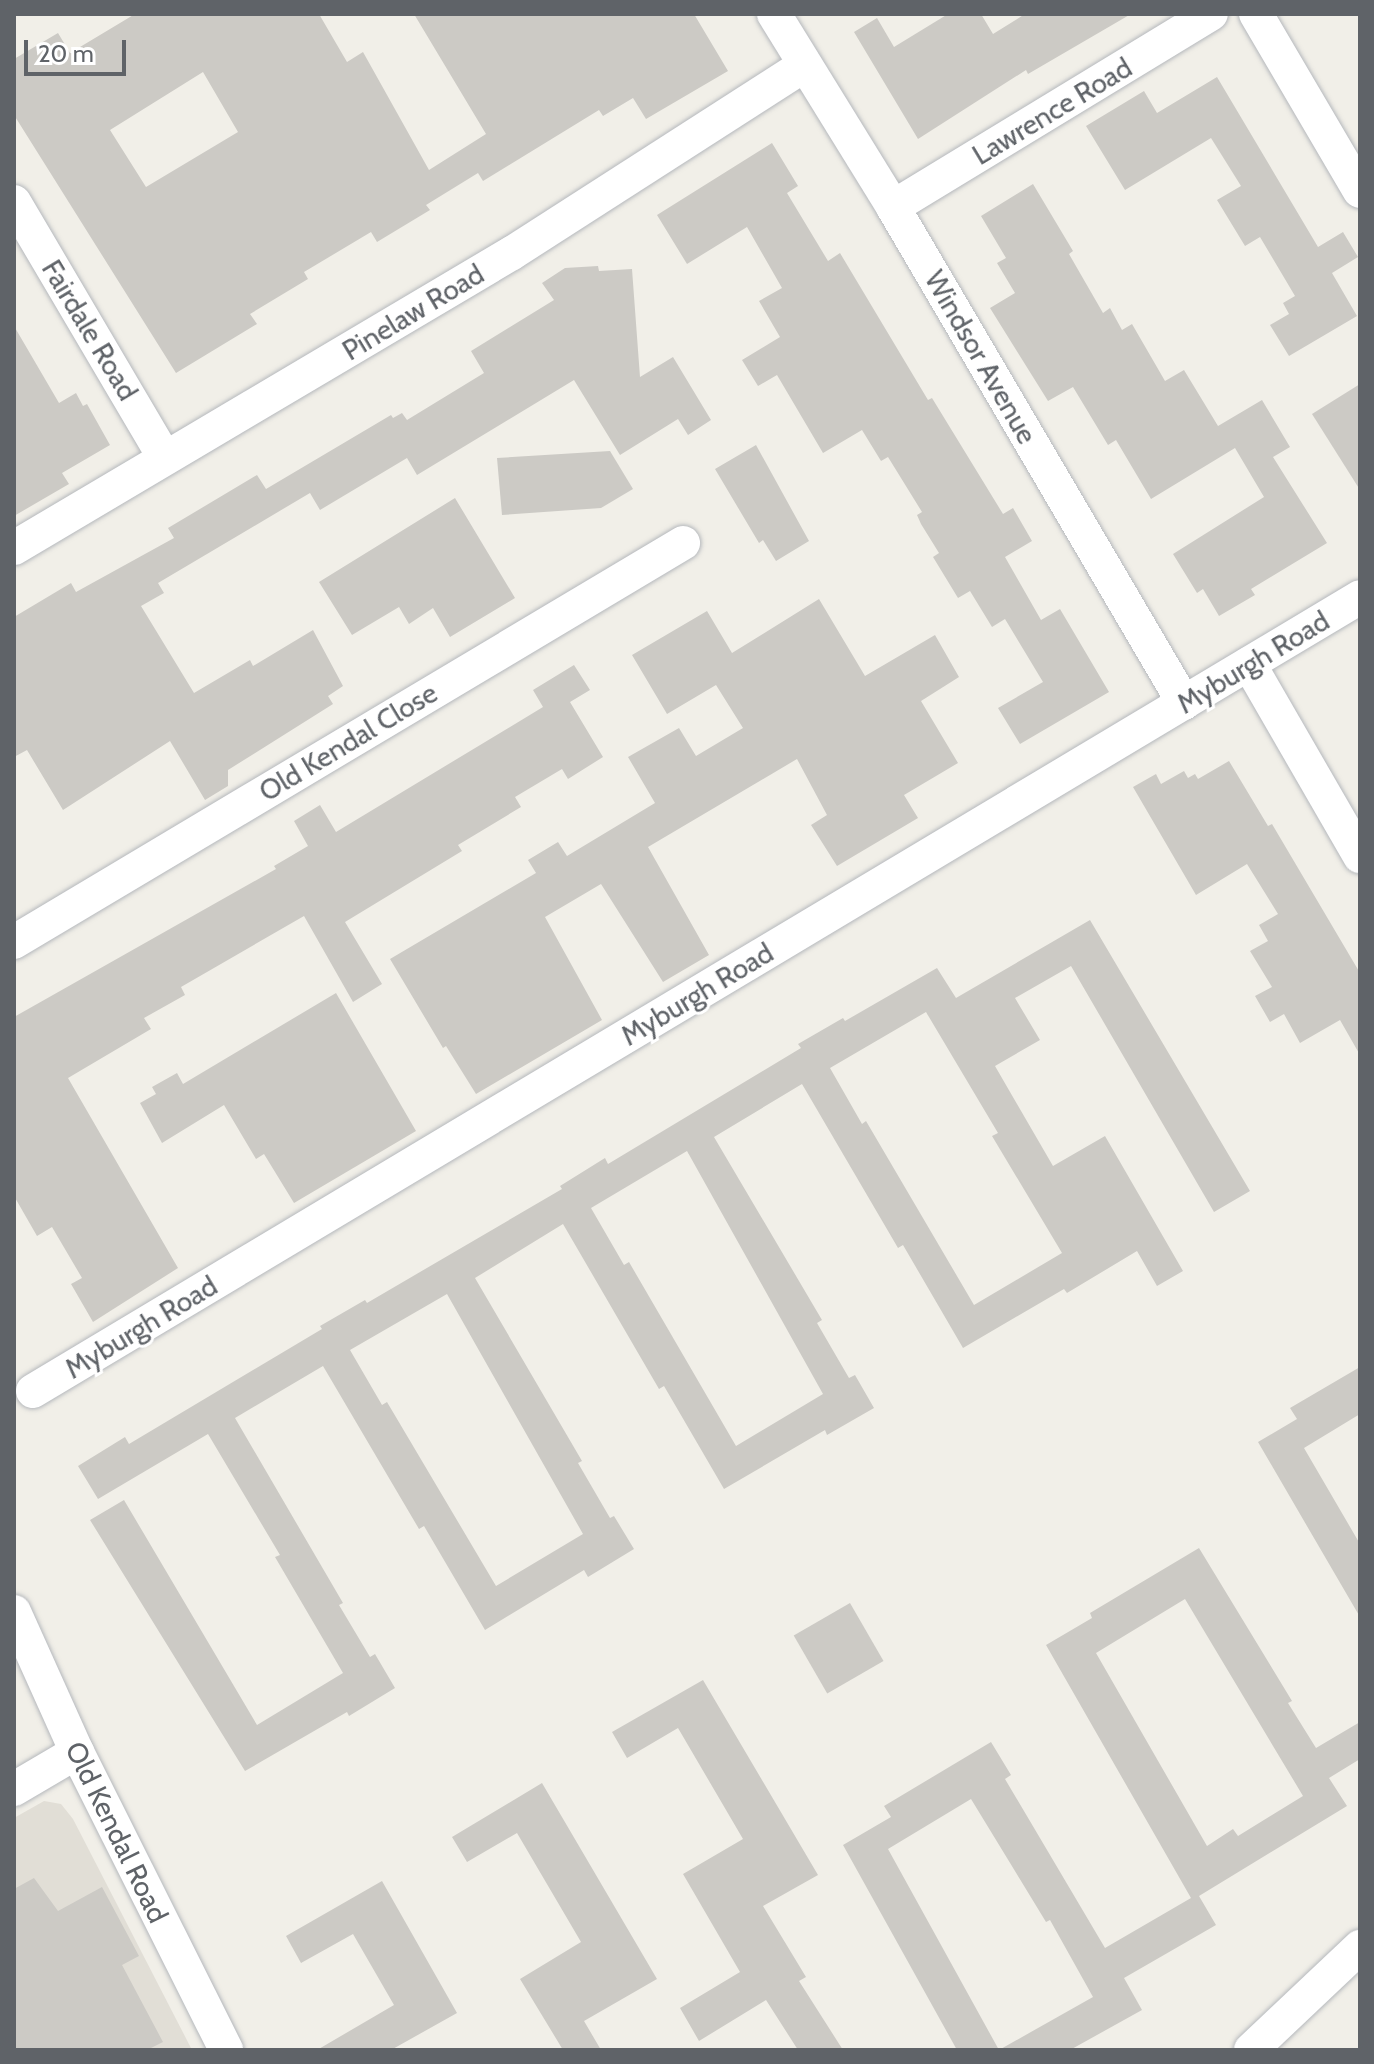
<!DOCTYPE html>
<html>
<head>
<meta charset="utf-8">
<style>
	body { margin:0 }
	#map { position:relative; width:1374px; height:2064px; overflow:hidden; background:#f1efe8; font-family:Cabin,sans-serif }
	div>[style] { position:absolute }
	.education>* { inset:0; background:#e1ded6 }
	.building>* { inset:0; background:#cccac5; transform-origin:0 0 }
	.roads { filter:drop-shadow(0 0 2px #b5b8bc) drop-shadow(0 0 2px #b5b8bc) }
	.minor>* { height:34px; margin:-17px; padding:0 17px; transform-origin:17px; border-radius:17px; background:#fff }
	span { translate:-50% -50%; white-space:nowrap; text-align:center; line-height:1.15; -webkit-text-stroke:6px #fff; paint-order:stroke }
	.street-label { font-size:28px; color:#5f6368 }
	.frame { position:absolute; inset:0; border:16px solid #5f6368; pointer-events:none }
	.scale { position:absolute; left:24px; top:40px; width:102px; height:36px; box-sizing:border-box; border:4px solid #5f6368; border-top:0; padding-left:10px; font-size:24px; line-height:28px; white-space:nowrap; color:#5f6368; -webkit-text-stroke:6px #fff; paint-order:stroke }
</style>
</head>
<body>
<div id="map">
	<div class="education">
		<div style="clip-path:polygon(44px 1801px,61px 1804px,73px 1819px,192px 2050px,14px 2050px,14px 1818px)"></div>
	</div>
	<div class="building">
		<div style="clip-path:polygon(evenodd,135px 14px,319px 14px,347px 62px,363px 52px,429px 170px,486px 134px,414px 14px,694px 14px,728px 71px,646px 119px,633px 98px,603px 116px,599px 110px,483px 181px,478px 173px,426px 205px,430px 210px,377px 242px,371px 232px,304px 272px,308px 279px,250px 314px,257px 324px,176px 373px,14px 115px,14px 59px,58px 33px,70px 53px,135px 14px,203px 72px,238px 132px,146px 187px,110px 130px,203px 72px)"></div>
		<div style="clip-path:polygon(948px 14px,981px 14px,993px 34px,1025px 14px,1131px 14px,1028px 74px,1026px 70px,918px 139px,854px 32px,877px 18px,894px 47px)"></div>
		<div style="clip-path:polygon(1217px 77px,1318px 247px,1343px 232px,1358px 257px,1332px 273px,1357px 316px,1289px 356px,1270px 325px,1289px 314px,1283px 303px,1295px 296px,1260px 237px,1245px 246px,1217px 200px,1241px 186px,1211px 138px,1125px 190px,1086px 126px,1144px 91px,1157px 113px)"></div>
		<div style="clip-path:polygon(772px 143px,798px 186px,787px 193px,828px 261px,840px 253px,928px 400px,932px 398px,1003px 514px,1013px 508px,1032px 541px,1005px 557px,1041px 620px,1060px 609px,1109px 692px,1020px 744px,998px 708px,1043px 682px,1005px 619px,992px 627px,970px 591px,958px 598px,933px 557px,939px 553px,921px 524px,917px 515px,922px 512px,888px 457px,881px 461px,862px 430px,823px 453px,777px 375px,758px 386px,742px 360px,780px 337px,759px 301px,782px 288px,747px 227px,687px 264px,657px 215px)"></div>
		<div style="clip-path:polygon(1033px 184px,1073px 251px,1069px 254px,1103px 313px,1110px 308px,1122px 330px,1132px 324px,1165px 381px,1184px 370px,1218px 426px,1262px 400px,1290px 447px,1273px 457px,1327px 543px,1251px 589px,1255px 595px,1219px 616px,1203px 589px,1197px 593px,1173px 554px,1264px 497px,1235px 448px,1151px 499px,1116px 440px,1108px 445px,1073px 387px,1048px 401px,990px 308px,1015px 293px,997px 263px,1006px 258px,981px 216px)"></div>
		<div style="clip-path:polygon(598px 266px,599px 271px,632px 269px,640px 377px,673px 357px,711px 420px,688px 435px,678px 419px,620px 455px,574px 380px,417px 475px,407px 458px,320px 510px,310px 493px,158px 583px,164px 593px,141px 606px,194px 693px,250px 660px,253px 666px,313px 630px,343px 686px,328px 696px,333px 704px,228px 770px,228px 786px,205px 800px,170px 741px,63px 810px,27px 750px,14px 757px,14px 617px,71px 583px,76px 592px,174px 538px,168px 528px,257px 475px,266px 489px,391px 415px,393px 418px,402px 413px,407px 420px,484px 373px,471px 351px,554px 300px,542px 283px,565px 268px)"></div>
		<div style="clip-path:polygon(14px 326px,59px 403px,76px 393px,83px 406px,87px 404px,110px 445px,62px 473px,69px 484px,14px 516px)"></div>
		<div style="clip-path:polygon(1360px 384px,1360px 490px,1312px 414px)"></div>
		<div style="clip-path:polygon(756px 445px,809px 541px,776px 561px,763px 540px,759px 543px,715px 469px)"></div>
		<div style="clip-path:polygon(610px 451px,633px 489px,601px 508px,502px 515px,497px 458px)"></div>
		<div style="clip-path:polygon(455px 498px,515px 598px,450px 637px,433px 608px,409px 624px,399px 607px,352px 635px,319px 582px)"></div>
		<div style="clip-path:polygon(819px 599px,865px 676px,935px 635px,959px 677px,921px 701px,958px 763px,904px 795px,918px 818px,837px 866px,811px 825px,827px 815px,797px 759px,648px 847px,709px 955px,663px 982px,601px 884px,545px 917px,602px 1020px,476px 1094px,446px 1046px,443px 1048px,390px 959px,536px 873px,528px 860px,558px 842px,567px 856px,655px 803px,628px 757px,679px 728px,696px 756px,743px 728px,716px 685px,667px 714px,632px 655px,707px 611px,732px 653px)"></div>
		<div style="clip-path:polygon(574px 665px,590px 690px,570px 702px,603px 757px,568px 779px,562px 769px,515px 797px,521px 807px,458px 845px,462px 851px,345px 922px,382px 984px,353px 1002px,304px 916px,181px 987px,185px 995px,144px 1018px,151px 1029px,68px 1078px,178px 1268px,93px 1322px,71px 1284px,82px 1278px,52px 1227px,37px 1236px,14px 1196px,14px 1017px,276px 869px,274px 866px,308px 846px,294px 821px,320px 805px,336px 832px,543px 707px,533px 690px)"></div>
		<div style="clip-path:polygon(1229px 761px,1268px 826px,1272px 824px,1360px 973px,1360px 1055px,1340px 1020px,1300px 1043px,1284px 1014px,1270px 1022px,1255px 996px,1272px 987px,1250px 951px,1268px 941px,1259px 925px,1278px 914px,1247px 864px,1196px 895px,1133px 787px,1156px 774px,1161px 784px,1184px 771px,1188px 778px,1195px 774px,1198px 779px)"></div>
		<div style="clip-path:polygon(evenodd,1090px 920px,1250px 1191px,1214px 1212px,1071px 966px,1015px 998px,1040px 1040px,995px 1066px,1053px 1166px,1105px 1136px,1183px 1271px,1157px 1286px,1137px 1251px,1067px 1293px,1064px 1289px,963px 1348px,903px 1245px,898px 1248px,802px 1084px,714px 1137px,822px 1320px,817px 1323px,849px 1378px,855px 1375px,874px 1408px,827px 1435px,825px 1430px,724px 1489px,664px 1386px,659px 1389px,563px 1224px,475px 1278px,582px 1461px,578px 1463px,610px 1518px,614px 1516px,634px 1549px,588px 1577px,584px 1570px,485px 1630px,424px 1526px,419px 1529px,323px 1366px,235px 1418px,343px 1603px,339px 1605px,370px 1657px,375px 1654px,395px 1688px,349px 1716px,347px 1712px,245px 1771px,90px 1520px,124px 1500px,257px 1725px,343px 1673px,275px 1557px,280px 1555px,208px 1434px,98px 1499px,78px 1466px,125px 1437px,129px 1444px,322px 1329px,320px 1326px,365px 1300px,367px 1303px,562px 1189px,560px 1186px,605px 1158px,608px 1164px,801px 1048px,798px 1044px,843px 1018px,845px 1021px,937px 968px,956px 998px,1090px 920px,926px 1012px,998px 1133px,992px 1136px,1062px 1253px,974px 1305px,866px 1121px,862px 1124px,830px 1068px,926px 1012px,1090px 920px,687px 1151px,823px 1394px,736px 1446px,629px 1262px,624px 1265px,591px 1208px,687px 1151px,1090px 920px,447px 1294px,583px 1534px,496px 1586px,387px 1402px,382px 1405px,350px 1350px,447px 1294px)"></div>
		<div style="clip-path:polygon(336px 993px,416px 1131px,294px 1203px,264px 1154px,256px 1159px,224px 1105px,162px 1143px,140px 1103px,156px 1094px,152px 1087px,177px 1073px,183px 1084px)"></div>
		<div style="clip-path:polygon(1360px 1367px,1360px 1414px,1304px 1448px,1360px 1544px,1360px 1617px,1258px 1442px,1297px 1419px,1290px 1408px)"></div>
		<div style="clip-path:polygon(evenodd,1199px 1548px,1292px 1701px,1288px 1703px,1316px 1748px,1360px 1722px,1360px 1759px,1329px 1778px,1347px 1806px,1199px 1896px,1216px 1925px,1124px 1978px,1142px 2010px,1070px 2050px,957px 2050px,843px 1845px,891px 1817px,884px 1806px,991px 1742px,1011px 1775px,1005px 1779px,1105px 1948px,1191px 1898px,1046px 1645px,1092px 1618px,1090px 1613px,1199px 1548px,1185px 1599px,1303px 1796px,1238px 1836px,1233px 1829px,1207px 1846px,1096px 1653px,1185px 1599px,1199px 1548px,971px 1799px,1046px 1922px,1050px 1920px,1093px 1997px,999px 2050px,888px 1849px,971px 1799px)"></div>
		<div style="left:850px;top:1603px;width:67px;height:65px;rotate:60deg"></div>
		<div style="clip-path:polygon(703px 1680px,818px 1875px,763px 1906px,806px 1977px,799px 1981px,843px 2050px,798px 2050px,766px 2000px,699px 2041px,680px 2008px,740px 1972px,683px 1874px,743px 1839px,678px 1728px,627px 1758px,612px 1732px)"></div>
		<div style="clip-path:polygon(542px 1783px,657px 1979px,584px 2021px,601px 2050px,563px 2050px,520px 1979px,581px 1942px,517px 1833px,467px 1862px,452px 1837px)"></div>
		<div style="clip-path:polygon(34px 1878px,58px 1911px,102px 1887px,139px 1956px,122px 1965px,163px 2042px,147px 2050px,14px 2050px,14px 1889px)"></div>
		<div style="clip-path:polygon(382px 1881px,457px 2013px,391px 2050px,317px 2050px,394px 2005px,353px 1934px,301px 1963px,286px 1936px)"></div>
	</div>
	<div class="roads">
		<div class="minor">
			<div style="left:774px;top:14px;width:227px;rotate:58.3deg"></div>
			<div style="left:893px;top:207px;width:575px;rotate:59.6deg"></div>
			<div style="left:1256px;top:14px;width:205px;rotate:59.6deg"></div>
			<div style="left:14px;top:202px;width:297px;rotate:59.5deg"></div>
			<div style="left:893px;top:207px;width:372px;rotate:-31.3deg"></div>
			<div style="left:14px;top:548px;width:579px;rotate:-30.64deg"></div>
			<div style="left:512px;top:253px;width:348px;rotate:-32.7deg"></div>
			<div style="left:1249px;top:664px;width:222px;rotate:60deg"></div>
			<div style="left:14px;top:942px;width:779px;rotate:-30.81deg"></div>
			<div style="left:33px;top:1391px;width:1546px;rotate:-30.89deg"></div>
			<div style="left:14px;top:1612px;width:154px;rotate:65.8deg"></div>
			<div style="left:77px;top:1752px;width:333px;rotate:63.4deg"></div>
			<div style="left:14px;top:1789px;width:73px;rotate:-30.4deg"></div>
			<div style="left:1251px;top:2050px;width:150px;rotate:-43.4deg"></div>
		</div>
	</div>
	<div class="street-label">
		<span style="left:1052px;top:111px;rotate:-31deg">Lawrence Road</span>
		<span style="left:413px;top:312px;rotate:-31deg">Pinelaw Road</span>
		<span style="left:90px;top:330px;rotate:59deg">Fairdale Road</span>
		<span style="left:981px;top:357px;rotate:60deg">Windsor Avenue</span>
		<span style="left:1253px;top:662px;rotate:-31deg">Myburgh Road</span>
		<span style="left:348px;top:742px;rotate:-31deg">Old Kendal Close</span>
		<span style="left:697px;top:994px;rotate:-31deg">Myburgh Road</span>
		<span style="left:141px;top:1327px;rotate:-31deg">Myburgh Road</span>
		<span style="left:117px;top:1832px;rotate:64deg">Old Kendal Road</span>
	</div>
	<div class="frame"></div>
	<div class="scale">20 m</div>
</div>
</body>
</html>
